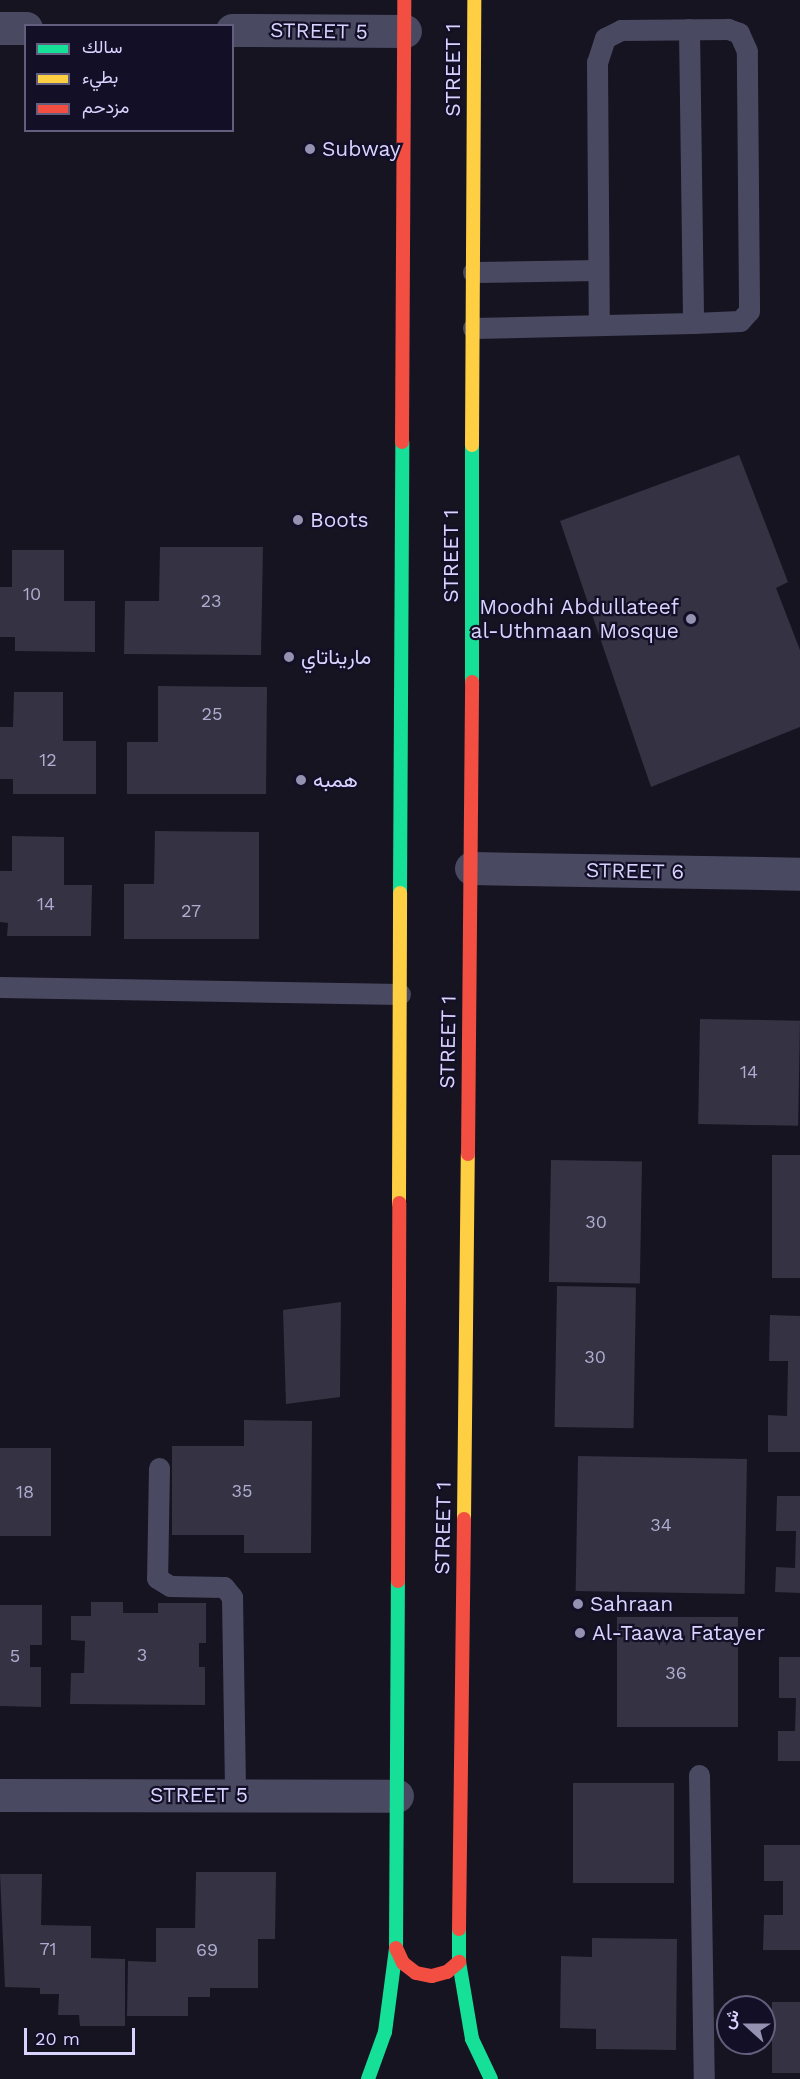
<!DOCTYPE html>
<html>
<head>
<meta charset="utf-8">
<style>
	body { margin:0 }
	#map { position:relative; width:800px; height:2079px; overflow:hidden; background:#161421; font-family:"Work Sans",Vazirmatn,sans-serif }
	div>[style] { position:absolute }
	.building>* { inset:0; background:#343243; transform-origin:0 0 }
	.lane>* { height:21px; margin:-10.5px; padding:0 10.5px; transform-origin:10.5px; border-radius:10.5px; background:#4a4962 }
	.street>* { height:33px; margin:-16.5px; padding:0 16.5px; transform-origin:16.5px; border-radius:16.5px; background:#4a4962 }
	.fast>* { height:14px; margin:-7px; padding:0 7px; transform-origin:7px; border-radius:7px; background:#16e098 }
	.slow>* { height:14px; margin:-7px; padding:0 7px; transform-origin:7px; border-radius:7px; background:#ffcf43 }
	.jam>* { height:14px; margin:-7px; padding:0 7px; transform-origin:7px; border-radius:7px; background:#f24e42 }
	.dots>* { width:16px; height:16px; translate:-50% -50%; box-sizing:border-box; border:3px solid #130f26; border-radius:50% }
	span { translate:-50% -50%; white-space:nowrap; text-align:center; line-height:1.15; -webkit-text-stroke:4.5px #130f26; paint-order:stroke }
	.number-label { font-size:18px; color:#b0acd0 }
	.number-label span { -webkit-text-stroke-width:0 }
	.street-label { font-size:21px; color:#d9d4ff }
	.poi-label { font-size:21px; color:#d9d4ff }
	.left { translate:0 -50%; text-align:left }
	.right { translate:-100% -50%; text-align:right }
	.legend { position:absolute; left:24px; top:24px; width:210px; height:108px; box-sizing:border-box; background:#130f26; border:2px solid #625e7d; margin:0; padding:8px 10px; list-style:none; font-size:18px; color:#d9d4ff }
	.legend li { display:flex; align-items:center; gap:12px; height:30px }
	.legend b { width:30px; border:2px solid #625e7d }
	.north { position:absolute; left:716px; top:1995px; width:60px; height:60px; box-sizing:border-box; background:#130f26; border:2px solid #625e7d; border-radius:50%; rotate:291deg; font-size:16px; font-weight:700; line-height:24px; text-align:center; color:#d9d4ff }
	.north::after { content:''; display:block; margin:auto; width:21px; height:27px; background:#9591b1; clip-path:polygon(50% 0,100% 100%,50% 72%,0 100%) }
	.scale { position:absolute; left:24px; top:2028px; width:111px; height:27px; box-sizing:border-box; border:3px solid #d9d4ff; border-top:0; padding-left:8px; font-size:18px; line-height:21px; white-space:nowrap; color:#d9d4ff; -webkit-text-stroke:4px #130f26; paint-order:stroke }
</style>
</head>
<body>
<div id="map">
	<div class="building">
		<div style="clip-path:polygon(739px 455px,788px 582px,776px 588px,800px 650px,800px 727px,651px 787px,560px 521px)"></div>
		<div style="clip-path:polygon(160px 547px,263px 547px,261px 655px,124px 654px,125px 601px,159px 601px)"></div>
		<div style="clip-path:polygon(12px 550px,64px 550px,64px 601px,95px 601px,95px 652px,15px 651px,15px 637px,0 637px,0 587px,12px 587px)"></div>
		<div style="clip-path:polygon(158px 686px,267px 687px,266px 794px,127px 794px,127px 742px,158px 742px)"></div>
		<div style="clip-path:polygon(14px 692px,63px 692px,63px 741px,96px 741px,96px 794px,13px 794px,13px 779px,0 779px,0 727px,13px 727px)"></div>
		<div style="clip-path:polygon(155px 831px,259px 832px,259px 939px,124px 939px,124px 884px,154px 884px)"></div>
		<div style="clip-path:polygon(12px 836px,64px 837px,64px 885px,92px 885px,91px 936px,7px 936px,8px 923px,0 922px,0 871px,12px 871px)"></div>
		<div style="left:700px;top:1019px;width:100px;height:105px;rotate:1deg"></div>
		<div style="left:772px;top:1155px;width:28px;height:123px"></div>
		<div style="left:551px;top:1160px;width:91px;height:122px;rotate:1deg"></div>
		<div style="left:557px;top:1286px;width:79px;height:141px;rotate:1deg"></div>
		<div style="clip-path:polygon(341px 1302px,340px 1397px,286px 1404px,283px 1310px)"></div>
		<div style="clip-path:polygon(770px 1315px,800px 1316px,800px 1452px,768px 1452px,768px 1415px,787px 1416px,788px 1361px,769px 1361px)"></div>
		<div style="clip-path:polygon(244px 1420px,312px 1421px,311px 1553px,244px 1553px,244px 1535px,172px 1535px,172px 1446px,244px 1446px)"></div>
		<div style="left:0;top:1448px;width:51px;height:88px"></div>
		<div style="left:578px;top:1456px;width:169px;height:135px;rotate:1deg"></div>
		<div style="clip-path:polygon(777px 1496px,800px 1496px,800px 1593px,775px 1592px,776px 1567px,795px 1568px,796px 1531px,776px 1531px)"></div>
		<div style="clip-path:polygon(91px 1602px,123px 1602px,123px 1613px,158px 1613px,158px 1603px,206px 1603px,206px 1643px,199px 1643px,199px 1667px,205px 1667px,205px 1705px,70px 1704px,71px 1673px,84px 1673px,85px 1641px,71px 1640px,71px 1616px,91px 1616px)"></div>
		<div style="clip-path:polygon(0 1605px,42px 1605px,42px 1645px,30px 1645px,30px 1667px,41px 1667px,41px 1707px,0 1706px)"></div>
		<div style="left:617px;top:1617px;width:121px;height:110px"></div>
		<div style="clip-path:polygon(779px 1657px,800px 1657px,800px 1761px,778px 1761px,778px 1731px,795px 1731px,796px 1698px,779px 1698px)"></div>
		<div style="left:573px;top:1783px;width:101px;height:100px"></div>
		<div style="clip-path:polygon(764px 1845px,800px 1845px,800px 1950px,763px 1950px,764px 1915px,783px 1915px,783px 1881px,764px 1881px)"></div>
		<div style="clip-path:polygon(196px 1872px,276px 1872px,275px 1939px,258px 1939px,258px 1988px,210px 1988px,210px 1997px,188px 1997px,188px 2016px,127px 2016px,128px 1961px,156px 1962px,156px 1928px,195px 1928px)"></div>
		<div style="clip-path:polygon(0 1874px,42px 1874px,41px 1925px,91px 1926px,91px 1958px,125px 1959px,125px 2026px,80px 2026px,79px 2015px,58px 2015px,59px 1994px,40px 1994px,40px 1988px,5px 1987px)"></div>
		<div style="clip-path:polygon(592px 1938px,677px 1939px,676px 2050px,596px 2049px,596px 2029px,560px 2028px,561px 1956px,592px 1957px)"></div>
		<div style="left:772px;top:2002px;width:28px;height:71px"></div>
	</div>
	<div class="lane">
		<div style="left:689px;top:29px;width:294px;rotate:89.2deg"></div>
		<div style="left:473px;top:272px;width:125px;rotate:-0.9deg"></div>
		<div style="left:473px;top:328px;width:220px;rotate:-1.3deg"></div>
		<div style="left:693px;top:323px;width:47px;rotate:-2.4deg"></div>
		<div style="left:740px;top:321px;width:13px;rotate:-48deg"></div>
		<div style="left:749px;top:311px;width:8px;rotate:-90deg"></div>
		<div style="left:749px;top:303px;width:252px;rotate:-90.5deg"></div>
		<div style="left:747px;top:51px;width:20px;rotate:-114deg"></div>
		<div style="left:739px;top:33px;width:12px;rotate:-160deg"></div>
		<div style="left:728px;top:29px;width:107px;rotate:179.5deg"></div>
		<div style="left:621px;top:30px;width:18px;rotate:153deg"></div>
		<div style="left:605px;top:38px;width:25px;rotate:108deg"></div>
		<div style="left:597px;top:62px;width:263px;rotate:89.6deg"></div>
		<div style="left:0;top:987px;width:400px;rotate:1deg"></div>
		<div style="left:159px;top:1468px;width:110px;rotate:91deg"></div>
		<div style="left:157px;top:1578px;width:15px;rotate:32deg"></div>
		<div style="left:170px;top:1586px;width:54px;rotate:1.1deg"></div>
		<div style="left:224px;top:1587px;width:13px;rotate:51deg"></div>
		<div style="left:232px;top:1597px;width:199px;rotate:89.1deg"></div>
		<div style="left:699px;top:1775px;width:304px;rotate:89.1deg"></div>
	</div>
	<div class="street">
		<div style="left:0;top:28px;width:26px"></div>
		<div style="left:232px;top:30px;width:173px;rotate:0.3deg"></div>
		<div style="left:471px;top:868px;width:329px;rotate:1deg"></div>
		<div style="left:0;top:1795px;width:397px;rotate:0.1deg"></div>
	</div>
	<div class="fast">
		<div style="left:472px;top:682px;width:237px;rotate:-90deg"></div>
		<div style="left:400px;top:893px;width:451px;rotate:-89.7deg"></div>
		<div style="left:459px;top:1929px;width:33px;rotate:90deg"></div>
		<div style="left:459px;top:1962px;width:78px;rotate:80.4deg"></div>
		<div style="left:472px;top:2039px;width:44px;rotate:64.6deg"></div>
		<div style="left:368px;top:2079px;width:50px;rotate:-70.1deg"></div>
		<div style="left:385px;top:2032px;width:85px;rotate:-82.5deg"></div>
		<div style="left:396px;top:1948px;width:367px;rotate:-89.7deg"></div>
	</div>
	<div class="slow">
		<div style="left:472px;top:445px;width:445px;rotate:-89.7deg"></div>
		<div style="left:399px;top:1203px;width:310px;rotate:-89.8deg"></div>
		<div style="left:464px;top:1519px;width:365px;rotate:-89.4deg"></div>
	</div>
	<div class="jam">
		<div style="left:402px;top:442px;width:442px;rotate:-89.7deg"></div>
		<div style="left:468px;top:1154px;width:472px;rotate:-89.5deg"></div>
		<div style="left:398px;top:1581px;width:378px;rotate:-89.8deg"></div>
		<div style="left:459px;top:1929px;width:410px;rotate:-89.3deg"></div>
		<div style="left:396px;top:1948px;width:17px;rotate:65deg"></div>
		<div style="left:403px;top:1963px;width:16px;rotate:38deg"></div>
		<div style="left:416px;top:1973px;width:16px;rotate:11deg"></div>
		<div style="left:432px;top:1976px;width:16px;rotate:-15deg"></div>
		<div style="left:447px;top:1972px;width:16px;rotate:-40deg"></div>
	</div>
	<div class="dots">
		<div style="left:310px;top:149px;background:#9591b1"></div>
		<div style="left:298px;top:520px;background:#9591b1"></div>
		<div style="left:691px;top:619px;background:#9591b1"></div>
		<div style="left:289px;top:657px;background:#9591b1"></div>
		<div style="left:301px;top:780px;background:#9591b1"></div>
		<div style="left:578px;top:1604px;background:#9591b1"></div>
		<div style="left:580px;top:1633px;background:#9591b1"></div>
	</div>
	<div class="number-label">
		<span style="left:32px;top:594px">10</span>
		<span style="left:211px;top:601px">23</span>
		<span style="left:212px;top:714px">25</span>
		<span style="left:48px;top:760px">12</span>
		<span style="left:46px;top:904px">14</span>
		<span style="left:191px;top:911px">27</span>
		<span style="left:749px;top:1072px">14</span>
		<span style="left:596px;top:1222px">30</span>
		<span style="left:595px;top:1357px">30</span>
		<span style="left:242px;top:1491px">35</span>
		<span style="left:25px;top:1492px">18</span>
		<span style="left:661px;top:1525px">34</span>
		<span style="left:142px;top:1655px">3</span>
		<span style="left:15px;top:1656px">5</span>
		<span style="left:676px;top:1673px">36</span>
		<span style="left:48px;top:1949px">71</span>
		<span style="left:207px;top:1950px">69</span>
	</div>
	<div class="street-label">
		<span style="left:319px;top:31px;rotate:1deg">STREET 5</span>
		<span style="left:453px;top:70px;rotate:-90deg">STREET 1</span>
		<span style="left:451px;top:556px;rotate:-90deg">STREET 1</span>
		<span style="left:635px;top:871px;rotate:1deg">STREET 6</span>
		<span style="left:448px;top:1042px;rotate:-89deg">STREET 1</span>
		<span style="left:443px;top:1528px;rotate:-89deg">STREET 1</span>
		<span style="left:199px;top:1795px">STREET 5</span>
	</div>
	<div class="poi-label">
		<span class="left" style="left:322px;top:149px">Subway</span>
		<span class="left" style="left:310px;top:520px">Boots</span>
		<span class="right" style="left:679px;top:619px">Moodhi Abdullateef<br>al-Uthmaan Mosque</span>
		<span class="left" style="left:301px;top:657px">ماريناتاي</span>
		<span class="left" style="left:313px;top:780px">همبه</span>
		<span class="left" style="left:590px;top:1604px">Sahraan</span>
		<span class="left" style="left:592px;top:1633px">Al-Taawa Fatayer</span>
	</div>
	<ul class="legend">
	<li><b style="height:8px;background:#16e098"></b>سالك</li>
	<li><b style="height:8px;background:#ffcf43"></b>بطيء</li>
	<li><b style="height:8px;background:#f24e42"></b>مزدحم</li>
	</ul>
	<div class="north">ش</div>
	<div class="scale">20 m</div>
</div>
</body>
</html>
